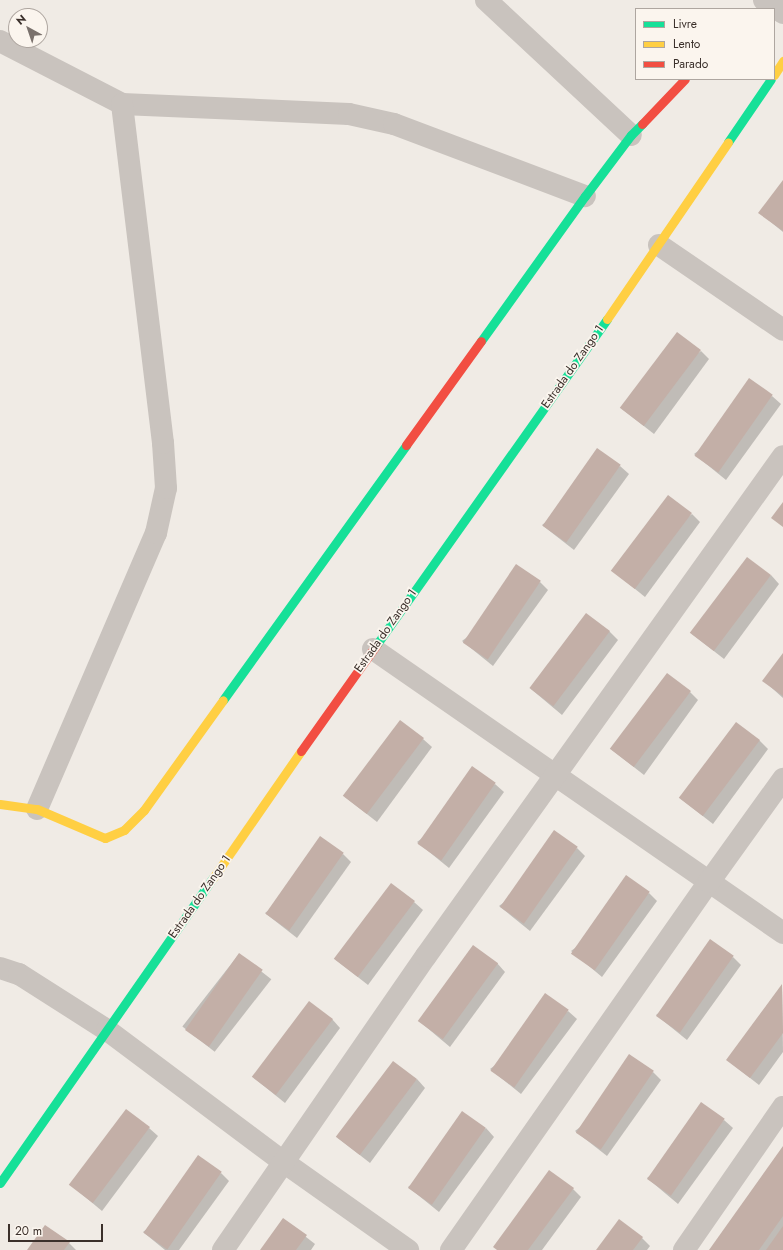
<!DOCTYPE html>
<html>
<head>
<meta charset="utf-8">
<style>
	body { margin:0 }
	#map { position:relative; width:783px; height:1250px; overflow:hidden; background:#f0ebe5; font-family:Jost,sans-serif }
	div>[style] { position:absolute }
	.shadow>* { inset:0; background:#0003; transform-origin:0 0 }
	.building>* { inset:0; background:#c3afa7; transform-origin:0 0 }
	.street>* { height:22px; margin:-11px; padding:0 11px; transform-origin:11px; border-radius:11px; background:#c9c3be }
	.fast>* { height:9px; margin:-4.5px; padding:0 4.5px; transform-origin:4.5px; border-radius:4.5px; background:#16e098 }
	.slow>* { height:9px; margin:-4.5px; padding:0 4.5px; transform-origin:4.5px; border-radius:4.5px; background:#ffcf43 }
	.jam>* { height:9px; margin:-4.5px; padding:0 4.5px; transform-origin:4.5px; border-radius:4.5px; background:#f24e42 }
	span { translate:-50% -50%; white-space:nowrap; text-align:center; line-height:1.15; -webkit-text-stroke:3.5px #fbf5ee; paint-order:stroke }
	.street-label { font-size:12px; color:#3b302b }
	.legend { position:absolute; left:635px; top:8px; width:140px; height:72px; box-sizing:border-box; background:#fbf5ee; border:1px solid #aea6a0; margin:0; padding:5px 7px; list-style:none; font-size:12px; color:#3b302b }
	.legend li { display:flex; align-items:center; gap:8px; height:20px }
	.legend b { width:20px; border:1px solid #aea6a0 }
	.north { position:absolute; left:8px; top:8px; width:40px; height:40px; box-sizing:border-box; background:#fbf5ee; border:1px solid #aea6a0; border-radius:50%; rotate:320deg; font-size:11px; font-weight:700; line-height:16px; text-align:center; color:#3b302b }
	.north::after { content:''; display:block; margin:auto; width:14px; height:18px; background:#7a716c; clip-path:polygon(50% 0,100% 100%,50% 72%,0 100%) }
	.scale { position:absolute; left:8px; top:1224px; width:95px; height:18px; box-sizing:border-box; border:2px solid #3b302b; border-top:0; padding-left:5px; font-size:12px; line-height:14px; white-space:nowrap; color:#3b302b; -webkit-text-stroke:3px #fbf5ee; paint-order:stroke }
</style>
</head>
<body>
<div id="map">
	<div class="shadow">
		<div style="clip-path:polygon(783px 182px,783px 232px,760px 213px)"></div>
		<div style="clip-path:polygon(701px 351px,709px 359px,654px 434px,622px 409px)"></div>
		<div style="clip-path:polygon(772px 396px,781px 404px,726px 480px,694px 454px)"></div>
		<div style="clip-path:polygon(620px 466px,629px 474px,574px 550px,542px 525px)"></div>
		<div style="clip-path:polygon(692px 514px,700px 522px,645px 597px,614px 572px)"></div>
		<div style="clip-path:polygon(771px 575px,779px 584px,724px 659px,692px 634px)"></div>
		<div style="clip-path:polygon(540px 582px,548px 590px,493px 666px,462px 641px)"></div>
		<div style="clip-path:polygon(609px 631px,618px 640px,562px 715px,531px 689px)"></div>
		<div style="clip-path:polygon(783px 655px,783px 698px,764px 681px)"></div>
		<div style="clip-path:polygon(690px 692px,698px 700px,644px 775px,612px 750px)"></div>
		<div style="clip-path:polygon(423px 739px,432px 747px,377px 822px,345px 797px)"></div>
		<div style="clip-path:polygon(759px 740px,768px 749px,713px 824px,681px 799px)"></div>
		<div style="clip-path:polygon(495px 784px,504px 792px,449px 868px,417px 842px)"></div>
		<div style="clip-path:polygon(577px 848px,585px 856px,530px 931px,499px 906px)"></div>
		<div style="clip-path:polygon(343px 854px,351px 862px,297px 938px,265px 913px)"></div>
		<div style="clip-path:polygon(649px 893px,657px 901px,602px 977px,571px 951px)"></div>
		<div style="clip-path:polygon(414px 902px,423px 910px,368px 985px,336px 960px)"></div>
		<div style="left:239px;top:954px;width:41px;height:92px;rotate:38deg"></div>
		<div style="clip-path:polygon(733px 957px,741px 965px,687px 1040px,656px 1015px)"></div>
		<div style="clip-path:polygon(497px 963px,505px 972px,450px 1047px,419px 1021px)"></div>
		<div style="clip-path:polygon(782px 985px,783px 1052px,759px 1085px,727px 1060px)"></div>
		<div style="clip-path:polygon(568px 1011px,577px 1019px,521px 1094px,490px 1069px)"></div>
		<div style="clip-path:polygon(332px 1019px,340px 1028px,285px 1103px,254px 1078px)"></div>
		<div style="clip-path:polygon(653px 1072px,661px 1080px,607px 1156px,575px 1131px)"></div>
		<div style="clip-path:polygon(417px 1079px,425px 1088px,370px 1163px,338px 1138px)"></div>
		<div style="clip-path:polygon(724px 1120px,733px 1128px,678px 1204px,647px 1178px)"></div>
		<div style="clip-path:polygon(149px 1128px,158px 1136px,102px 1211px,72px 1186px)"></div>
		<div style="clip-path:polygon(486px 1128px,494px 1137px,439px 1212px,408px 1187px)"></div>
		<div style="clip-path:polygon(783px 1147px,783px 1250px,710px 1250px)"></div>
		<div style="clip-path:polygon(221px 1173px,229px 1181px,179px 1250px,165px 1250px,143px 1232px)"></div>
		<div style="clip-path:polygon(573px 1189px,581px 1197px,542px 1250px,498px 1250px)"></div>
		<div style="clip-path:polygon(283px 1219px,315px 1244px,311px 1250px,261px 1250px)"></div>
		<div style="clip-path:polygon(642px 1238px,650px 1246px,647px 1250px,598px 1250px)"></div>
		<div style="clip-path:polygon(69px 1243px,76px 1250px,28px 1250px)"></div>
	</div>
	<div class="building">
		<div style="clip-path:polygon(783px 180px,783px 231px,758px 213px)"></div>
		<div style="left:677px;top:332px;width:30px;height:95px;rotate:37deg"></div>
		<div style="left:749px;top:378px;width:29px;height:95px;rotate:35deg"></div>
		<div style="left:597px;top:448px;width:29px;height:95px;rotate:35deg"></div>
		<div style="left:668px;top:495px;width:30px;height:95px;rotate:37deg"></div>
		<div style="clip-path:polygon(783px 502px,783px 527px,771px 518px)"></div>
		<div style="left:747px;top:557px;width:30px;height:95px;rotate:37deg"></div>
		<div style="left:516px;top:564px;width:30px;height:95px;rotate:34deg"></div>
		<div style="left:586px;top:613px;width:30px;height:94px;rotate:37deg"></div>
		<div style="clip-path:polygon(783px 653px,783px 696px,762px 681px)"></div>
		<div style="left:667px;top:673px;width:30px;height:95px;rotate:37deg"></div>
		<div style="left:400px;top:720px;width:30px;height:95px;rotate:37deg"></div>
		<div style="left:736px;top:722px;width:30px;height:95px;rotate:37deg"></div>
		<div style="left:472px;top:766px;width:29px;height:95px;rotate:35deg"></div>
		<div style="left:554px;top:830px;width:29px;height:94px;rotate:35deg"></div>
		<div style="left:320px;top:836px;width:29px;height:95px;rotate:35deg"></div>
		<div style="left:626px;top:875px;width:29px;height:96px;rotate:35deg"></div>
		<div style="left:391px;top:883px;width:30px;height:95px;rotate:37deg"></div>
		<div style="left:710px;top:939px;width:29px;height:94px;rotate:35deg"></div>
		<div style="left:473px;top:945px;width:31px;height:94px;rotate:36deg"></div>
		<div style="left:239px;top:953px;width:29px;height:94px;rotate:35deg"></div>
		<div style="clip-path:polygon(782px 984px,783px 1033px,750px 1078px,726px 1060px)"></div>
		<div style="left:545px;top:993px;width:29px;height:95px;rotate:35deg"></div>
		<div style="left:309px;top:1001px;width:30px;height:95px;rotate:37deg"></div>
		<div style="left:629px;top:1054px;width:30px;height:95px;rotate:34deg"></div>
		<div style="left:393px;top:1061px;width:30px;height:95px;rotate:37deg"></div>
		<div style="left:701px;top:1102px;width:29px;height:94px;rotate:35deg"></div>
		<div style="left:126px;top:1109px;width:30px;height:95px;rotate:37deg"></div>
		<div style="left:462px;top:1111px;width:29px;height:94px;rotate:35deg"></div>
		<div style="clip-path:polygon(783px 1146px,783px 1216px,759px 1250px,709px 1250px)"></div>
		<div style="left:198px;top:1155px;width:29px;height:95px;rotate:35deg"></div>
		<div style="clip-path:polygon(549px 1170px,574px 1188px,528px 1250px,497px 1250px,493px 1247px)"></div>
		<div style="clip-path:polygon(283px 1218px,307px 1235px,296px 1250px,260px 1250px)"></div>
		<div style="clip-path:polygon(619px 1219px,643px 1237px,633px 1250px,596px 1250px)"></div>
		<div style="clip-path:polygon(45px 1225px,70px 1242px,64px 1250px,27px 1250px)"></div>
		<div style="clip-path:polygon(783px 1226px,783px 1250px,766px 1250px)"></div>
	</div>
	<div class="street">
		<div style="left:486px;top:0;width:198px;rotate:43deg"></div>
		<div style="left:764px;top:0;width:23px;rotate:34deg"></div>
		<div style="left:0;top:41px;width:137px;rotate:27.3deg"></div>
		<div style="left:122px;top:104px;width:227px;rotate:2.5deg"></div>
		<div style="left:349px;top:114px;width:46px;rotate:12.5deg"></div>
		<div style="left:394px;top:124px;width:204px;rotate:20.7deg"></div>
		<div style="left:659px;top:245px;width:150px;rotate:34.4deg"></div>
		<div style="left:373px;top:649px;width:499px;rotate:34.7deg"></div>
		<div style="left:37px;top:809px;width:301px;rotate:-66.7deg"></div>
		<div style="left:156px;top:533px;width:46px;rotate:-77.5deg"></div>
		<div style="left:166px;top:488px;width:45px;rotate:-93.8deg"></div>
		<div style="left:163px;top:443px;width:341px;rotate:-96.9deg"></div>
		<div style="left:0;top:968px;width:20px;rotate:18deg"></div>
		<div style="left:19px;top:974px;width:104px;rotate:32.5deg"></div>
		<div style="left:107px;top:1030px;width:222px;rotate:36.8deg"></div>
		<div style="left:285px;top:1163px;width:151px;rotate:35.3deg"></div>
		<div style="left:223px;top:1250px;width:357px;rotate:-55.4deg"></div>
		<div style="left:426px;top:956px;width:614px;rotate:-54.47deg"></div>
		<div style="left:451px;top:1250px;width:449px;rotate:-55deg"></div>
		<div style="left:709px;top:882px;width:127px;rotate:-54.3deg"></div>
		<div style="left:684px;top:1250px;width:174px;rotate:-55.3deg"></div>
	</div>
	<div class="fast">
		<div style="left:728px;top:142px;width:76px;rotate:-55.7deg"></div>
		<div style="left:481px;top:341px;width:178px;rotate:-54.4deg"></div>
		<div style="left:585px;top:196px;width:76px;rotate:-53deg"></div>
		<div style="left:631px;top:135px;width:16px;rotate:-45deg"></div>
		<div style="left:377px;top:644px;width:398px;rotate:-54.7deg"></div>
		<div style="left:223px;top:700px;width:314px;rotate:-54.3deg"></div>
		<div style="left:0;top:1183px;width:372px;rotate:-55.1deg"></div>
	</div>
	<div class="slow">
		<div style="left:774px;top:75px;width:17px;rotate:-57deg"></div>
		<div style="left:607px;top:319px;width:214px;rotate:-55.6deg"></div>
		<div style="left:0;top:804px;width:37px;rotate:8deg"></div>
		<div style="left:37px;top:809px;width:74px;rotate:23.1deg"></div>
		<div style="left:105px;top:838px;width:21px;rotate:-23deg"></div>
		<div style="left:124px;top:830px;width:28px;rotate:-45deg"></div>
		<div style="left:144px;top:810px;width:135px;rotate:-54.3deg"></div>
		<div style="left:213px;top:878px;width:155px;rotate:-55.3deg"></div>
	</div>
	<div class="jam">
		<div style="left:642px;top:124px;width:62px;rotate:-46.3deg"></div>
		<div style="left:406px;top:445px;width:128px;rotate:-54.2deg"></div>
		<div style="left:301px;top:751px;width:131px;rotate:-54.6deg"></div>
	</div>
	<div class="street-label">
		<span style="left:573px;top:367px;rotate:-55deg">Estrada do Zango 1</span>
		<span style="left:386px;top:631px;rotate:-55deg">Estrada do Zango 1</span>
		<span style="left:200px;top:897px;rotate:-55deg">Estrada do Zango 1</span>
	</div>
	<ul class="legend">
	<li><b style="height:5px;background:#16e098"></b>Livre</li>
	<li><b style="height:5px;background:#ffcf43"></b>Lento</li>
	<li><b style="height:5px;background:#f24e42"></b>Parado</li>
	</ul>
	<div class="north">N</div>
	<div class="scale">20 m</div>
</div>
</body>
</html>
